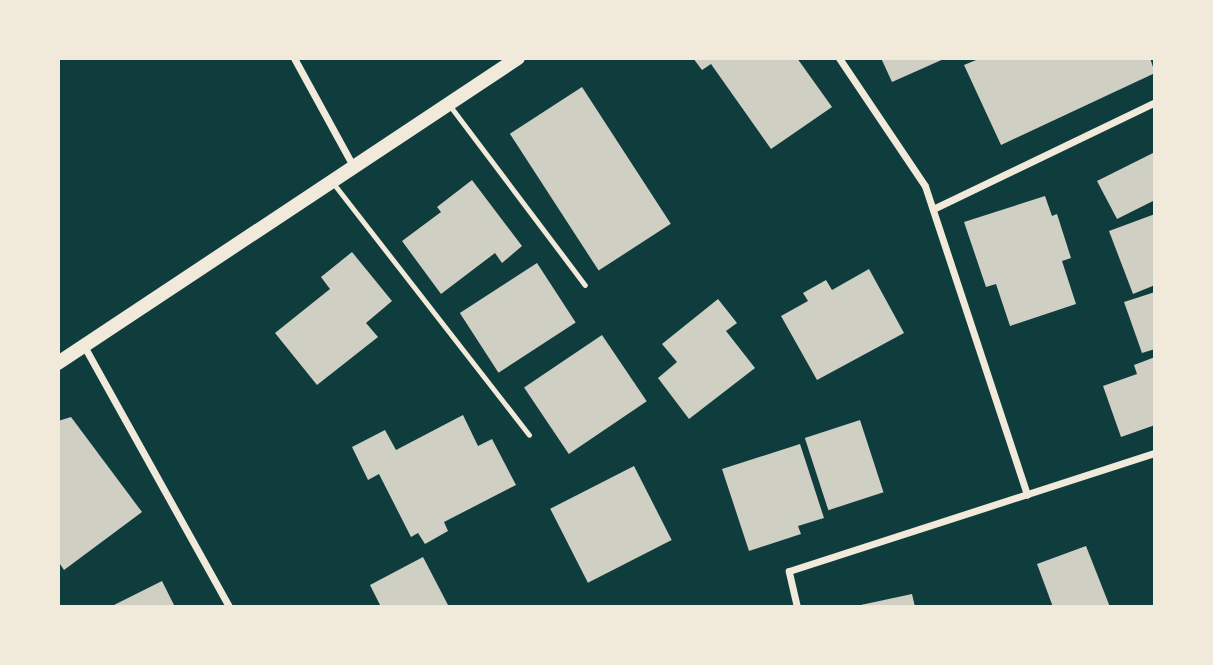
<!DOCTYPE html>
<html>
<head>
<meta charset="utf-8">
<style>
	body { margin:0 }
	#map { position:relative; width:1213px; height:665px; overflow:hidden; background:#0f3d3e; font-family:Karla,sans-serif }
	div>[style] { position:absolute }
	.building>* { inset:0; background:#cfcfc3; transform-origin:0 0 }
	.service>* { height:5px; margin:-2.5px; padding:0 2.5px; transform-origin:2.5px; border-radius:2.5px; background:#f1e9da }
	.minor>* { height:7px; margin:-3.5px; padding:0 3.5px; transform-origin:3.5px; border-radius:3.5px; background:#f1e9da }
	.secondary>* { height:14px; margin:-7px; padding:0 7px; transform-origin:7px; border-radius:7px; background:#f1e9da }
	span { translate:-50% -50%; white-space:nowrap; text-align:center; line-height:1.15; -webkit-text-stroke:7px #f1e9da; paint-order:stroke }
	.frame { position:absolute; inset:0; border:60px solid #f1e9da; pointer-events:none }
</style>
</head>
<body>
<div id="map">
	<div class="building">
		<div style="clip-path:polygon(693px 58px,797px 58px,832px 107px,771px 149px,711px 64px,702px 70px)"></div>
		<div style="clip-path:polygon(881px 58px,946px 58px,892px 82px)"></div>
		<div style="clip-path:polygon(981px 58px,1150px 58px,1155px 73px,1001px 145px,964px 65px)"></div>
		<div style="left:582px;top:87px;width:163px;height:86px;rotate:57deg"></div>
		<div style="clip-path:polygon(1155px 152px,1155px 200px,1117px 219px,1097px 181px)"></div>
		<div style="clip-path:polygon(472px 180px,522px 246px,502px 263px,495px 253px,441px 294px,402px 241px,441px 212px,437px 207px)"></div>
		<div style="clip-path:polygon(1045px 196px,1052px 216px,1057px 214px,1071px 258px,1062px 261px,1076px 304px,1010px 326px,996px 284px,986px 287px,964px 222px)"></div>
		<div style="clip-path:polygon(1155px 214px,1155px 285px,1133px 294px,1109px 231px)"></div>
		<div style="clip-path:polygon(352px 252px,392px 301px,366px 323px,378px 337px,317px 385px,275px 333px,330px 289px,321px 277px)"></div>
		<div style="left:537px;top:263px;width:71px;height:92px;rotate:57deg"></div>
		<div style="clip-path:polygon(869px 269px,904px 333px,817px 380px,781px 316px,808px 301px,803px 293px,826px 280px,832px 290px)"></div>
		<div style="clip-path:polygon(1155px 292px,1155px 349px,1142px 353px,1124px 302px)"></div>
		<div style="clip-path:polygon(718px 299px,737px 323px,726px 331px,755px 368px,689px 419px,658px 378px,677px 362px,662px 344px)"></div>
		<div style="left:602px;top:335px;width:80px;height:94px;rotate:56deg"></div>
		<div style="clip-path:polygon(1155px 357px,1155px 425px,1121px 437px,1103px 386px,1137px 374px,1134px 365px)"></div>
		<div style="clip-path:polygon(463px 415px,478px 446px,492px 439px,516px 485px,444px 522px,448px 531px,425px 544px,418px 533px,411px 537px,379px 474px,368px 480px,352px 447px,385px 430px,396px 450px)"></div>
		<div style="clip-path:polygon(71px 417px,142px 512px,64px 570px,58px 561px,58px 421px)"></div>
		<div style="left:860px;top:420px;width:76px;height:58px;rotate:72deg"></div>
		<div style="clip-path:polygon(800px 444px,824px 518px,798px 526px,801px 534px,749px 551px,722px 469px)"></div>
		<div style="left:634px;top:466px;width:83px;height:94px;rotate:63deg"></div>
		<div style="clip-path:polygon(1086px 546px,1110px 607px,1053px 607px,1037px 564px)"></div>
		<div style="clip-path:polygon(423px 557px,448px 605px,381px 607px,370px 585px)"></div>
		<div style="clip-path:polygon(162px 581px,175px 607px,110px 607px)"></div>
		<div style="clip-path:polygon(912px 594px,915px 607px,856px 607px,856px 606px)"></div>
	</div>
	<div class="service">
		<div style="left:450px;top:106px;width:224px;rotate:53deg"></div>
		<div style="left:333px;top:183px;width:319px;rotate:52.1deg"></div>
	</div>
	<div class="minor">
		<div style="left:294px;top:58px;width:121px;rotate:61.3deg"></div>
		<div style="left:839px;top:58px;width:154px;rotate:56.1deg"></div>
		<div style="left:925px;top:186px;width:325px;rotate:71.7deg"></div>
		<div style="left:933px;top:209px;width:246px;rotate:-25.7deg"></div>
		<div style="left:84px;top:346px;width:299px;rotate:60.9deg"></div>
		<div style="left:797px;top:607px;width:37px;rotate:-103deg"></div>
		<div style="left:789px;top:571px;width:385px;rotate:-17.9deg"></div>
	</div>
	<div class="secondary">
		<div style="left:58px;top:363px;width:552px;rotate:-33.55deg"></div>
	</div>
	<div class="frame"></div>
</div>
</body>
</html>
